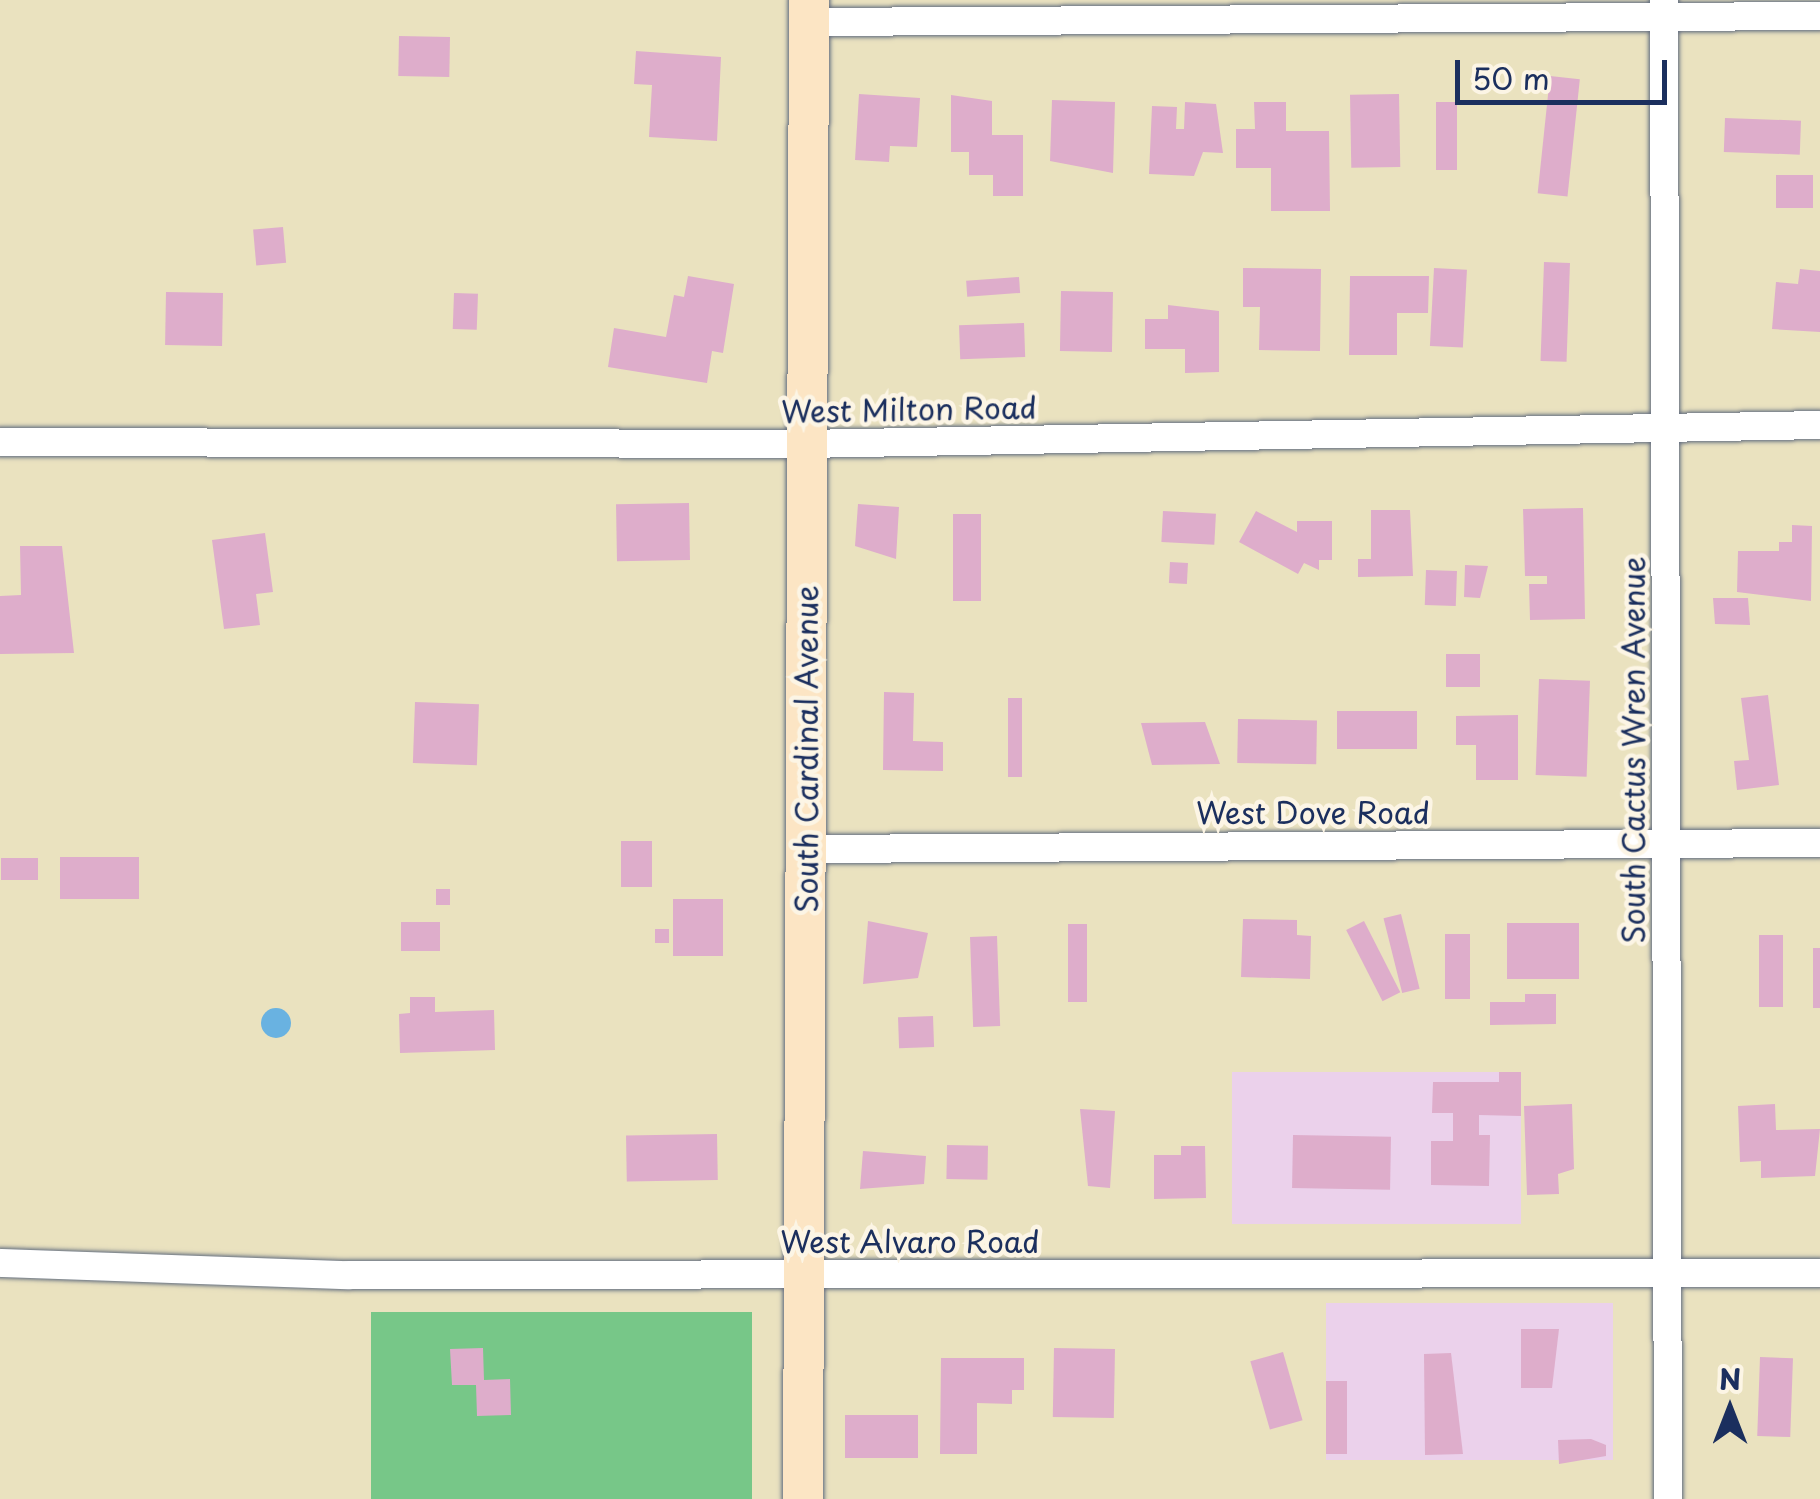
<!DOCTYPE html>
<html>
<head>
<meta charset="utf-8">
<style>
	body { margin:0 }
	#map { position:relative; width:1820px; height:1499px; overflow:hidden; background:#eae2bf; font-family:"Playpen Sans",sans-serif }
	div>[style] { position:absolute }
	.built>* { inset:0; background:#ebd1eb; transform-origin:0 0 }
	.green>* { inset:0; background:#77c788; transform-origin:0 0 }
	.water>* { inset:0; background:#69b2e1 }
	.round { border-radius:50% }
	.building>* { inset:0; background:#deadcb; transform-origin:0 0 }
	.roads { filter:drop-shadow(0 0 2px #636e80) drop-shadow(0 0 2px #636e80) }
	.street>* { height:28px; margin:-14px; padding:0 14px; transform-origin:14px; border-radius:14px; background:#fff }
	.secondary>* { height:40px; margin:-20px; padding:0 20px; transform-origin:20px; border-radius:20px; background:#fce5c4 }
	span { translate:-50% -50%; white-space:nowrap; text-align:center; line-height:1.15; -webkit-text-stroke:9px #fcf5e5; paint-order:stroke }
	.street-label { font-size:30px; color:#1b2f5e }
	.north { position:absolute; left:1680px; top:1359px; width:100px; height:100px; -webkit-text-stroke:8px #fcf5e5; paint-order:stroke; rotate:0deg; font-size:28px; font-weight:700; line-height:40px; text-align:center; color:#1b2f5e }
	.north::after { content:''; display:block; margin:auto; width:35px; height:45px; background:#1b2f5e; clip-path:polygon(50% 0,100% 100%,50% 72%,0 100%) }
	.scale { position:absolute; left:1455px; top:60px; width:212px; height:45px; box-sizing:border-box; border:5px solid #1b2f5e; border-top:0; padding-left:12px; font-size:30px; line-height:35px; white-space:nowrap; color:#1b2f5e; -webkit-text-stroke:8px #fcf5e5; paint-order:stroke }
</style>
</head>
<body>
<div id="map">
	<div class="built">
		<div style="left:1521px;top:1072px;width:152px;height:289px;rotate:90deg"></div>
		<div style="left:1613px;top:1303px;width:157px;height:287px;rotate:90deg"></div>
	</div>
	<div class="green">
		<div style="left:371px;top:1312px;width:381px;height:187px"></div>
	</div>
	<div class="water">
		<div class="round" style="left:261px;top:1008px;width:30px;height:30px"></div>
	</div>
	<div class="building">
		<div style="left:399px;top:36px;width:51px;height:40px;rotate:1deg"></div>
		<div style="clip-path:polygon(636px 51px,721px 57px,717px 141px,649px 137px,652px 85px,634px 84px)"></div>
		<div style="left:1550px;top:76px;width:30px;height:118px;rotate:6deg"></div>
		<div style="clip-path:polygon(859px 94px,920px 98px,917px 147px,890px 146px,889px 162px,855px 160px)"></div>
		<div style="left:1399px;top:94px;width:73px;height:49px;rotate:89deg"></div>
		<div style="clip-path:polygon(951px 95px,992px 101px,992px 135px,1023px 135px,1023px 196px,993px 196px,993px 175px,969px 175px,969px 152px,951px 152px)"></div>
		<div style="clip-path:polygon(1052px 100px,1115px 102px,1113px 173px,1050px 161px)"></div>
		<div style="clip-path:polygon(1185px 102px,1216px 104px,1223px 153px,1203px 152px,1194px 176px,1149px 174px,1152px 106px,1177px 107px,1176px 129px,1184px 129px)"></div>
		<div style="clip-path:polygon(1254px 102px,1286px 102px,1286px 131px,1329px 131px,1330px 211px,1271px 211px,1271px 168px,1236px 168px,1236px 129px,1255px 129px)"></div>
		<div style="left:1436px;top:102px;width:21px;height:68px"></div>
		<div style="left:1725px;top:118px;width:76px;height:34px;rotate:2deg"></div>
		<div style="left:1776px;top:175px;width:37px;height:33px"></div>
		<div style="left:283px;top:227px;width:36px;height:30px;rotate:85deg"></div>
		<div style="left:1544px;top:262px;width:26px;height:99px;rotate:2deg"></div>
		<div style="clip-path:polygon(1243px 268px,1321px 269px,1320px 351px,1259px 350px,1260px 307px,1243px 307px)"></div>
		<div style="left:1434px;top:268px;width:33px;height:78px;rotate:3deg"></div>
		<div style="clip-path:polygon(1800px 269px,1820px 271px,1820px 332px,1772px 329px,1776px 282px,1798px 284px)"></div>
		<div style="clip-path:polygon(688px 276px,734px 284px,723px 353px,712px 351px,707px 383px,608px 367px,614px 328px,666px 337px,674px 295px,684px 297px)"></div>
		<div style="clip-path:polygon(1350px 276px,1429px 276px,1428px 313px,1397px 313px,1397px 355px,1349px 355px)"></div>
		<div style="left:1019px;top:277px;width:16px;height:53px;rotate:86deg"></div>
		<div style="left:1061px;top:291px;width:52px;height:60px;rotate:1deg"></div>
		<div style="left:166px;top:292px;width:57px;height:53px;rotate:1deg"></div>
		<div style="left:454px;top:293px;width:24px;height:36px;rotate:2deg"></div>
		<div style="clip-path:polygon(1168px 305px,1219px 311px,1219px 372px,1185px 373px,1185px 349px,1145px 349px,1145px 319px,1168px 319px)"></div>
		<div style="left:1024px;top:323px;width:34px;height:65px;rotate:88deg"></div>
		<div style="left:689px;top:503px;width:57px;height:73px;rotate:89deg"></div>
		<div style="clip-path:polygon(858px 504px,899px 507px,896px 559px,855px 546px)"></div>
		<div style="clip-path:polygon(1583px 508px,1585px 619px,1530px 620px,1529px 584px,1547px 584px,1547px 576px,1525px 576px,1523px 509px)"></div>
		<div style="clip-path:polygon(1371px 510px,1410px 510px,1413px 576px,1358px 577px,1358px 559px,1371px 559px)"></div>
		<div style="left:1163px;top:511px;width:53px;height:31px;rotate:3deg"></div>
		<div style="clip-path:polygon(1256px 511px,1297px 532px,1297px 521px,1332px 521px,1332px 560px,1319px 560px,1319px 570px,1304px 563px,1298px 574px,1239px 542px)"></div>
		<div style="left:953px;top:514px;width:28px;height:87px"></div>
		<div style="clip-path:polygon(1792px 525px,1812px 526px,1811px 601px,1737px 592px,1738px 551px,1779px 551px,1779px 542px,1792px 542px)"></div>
		<div style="clip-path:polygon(265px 533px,273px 592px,256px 594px,260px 625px,224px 629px,212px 540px)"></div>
		<div style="clip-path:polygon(20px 546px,62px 546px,74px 653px,0 654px,0 596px,21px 595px)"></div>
		<div style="left:1170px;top:562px;width:18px;height:21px;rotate:3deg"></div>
		<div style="clip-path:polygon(1465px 565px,1488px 566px,1480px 598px,1464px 597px)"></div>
		<div style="left:1426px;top:570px;width:31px;height:35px;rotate:2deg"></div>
		<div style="clip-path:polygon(1713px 598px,1748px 598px,1750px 625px,1715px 624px)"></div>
		<div style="left:1446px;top:654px;width:34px;height:33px"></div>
		<div style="left:1539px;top:679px;width:51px;height:96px;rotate:2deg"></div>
		<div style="clip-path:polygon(884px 692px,914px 693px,913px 741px,943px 742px,943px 771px,883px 770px)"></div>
		<div style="clip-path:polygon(1768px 695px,1779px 785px,1737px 790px,1734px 761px,1749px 760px,1741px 698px)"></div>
		<div style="left:1008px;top:698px;width:14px;height:79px"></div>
		<div style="left:415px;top:702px;width:64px;height:61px;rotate:2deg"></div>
		<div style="left:1337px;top:711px;width:80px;height:38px"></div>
		<div style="clip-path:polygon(1518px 715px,1518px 780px,1476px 780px,1476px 745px,1456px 745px,1456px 716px)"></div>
		<div style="left:1238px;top:719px;width:79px;height:44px;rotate:1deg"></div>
		<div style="clip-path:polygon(1205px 722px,1220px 764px,1152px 765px,1141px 723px)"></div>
		<div style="left:621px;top:841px;width:31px;height:46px"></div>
		<div style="left:139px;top:857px;width:42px;height:79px;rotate:90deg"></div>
		<div style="left:38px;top:858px;width:22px;height:37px;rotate:90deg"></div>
		<div style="left:436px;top:889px;width:14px;height:16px"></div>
		<div style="left:673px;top:899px;width:50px;height:57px"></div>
		<div style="left:1401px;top:914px;width:77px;height:18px;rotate:76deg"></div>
		<div style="clip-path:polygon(1243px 919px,1297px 920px,1297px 935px,1311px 936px,1310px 979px,1241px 977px)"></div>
		<div style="clip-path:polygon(868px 921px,928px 933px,918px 978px,863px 984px)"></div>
		<div style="left:1364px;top:921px;width:80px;height:20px;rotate:63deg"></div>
		<div style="left:401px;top:922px;width:39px;height:29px"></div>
		<div style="left:1579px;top:923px;width:56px;height:72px;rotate:90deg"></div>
		<div style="left:1068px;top:924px;width:19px;height:78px"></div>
		<div style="left:655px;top:929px;width:14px;height:14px"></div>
		<div style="left:1445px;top:934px;width:25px;height:65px"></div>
		<div style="left:1759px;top:935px;width:24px;height:72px"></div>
		<div style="left:997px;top:936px;width:90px;height:27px;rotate:88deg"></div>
		<div style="left:1813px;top:948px;width:7px;height:60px"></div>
		<div style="clip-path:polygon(1525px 994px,1556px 994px,1556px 1024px,1490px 1025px,1490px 1002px,1525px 1002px)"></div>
		<div style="clip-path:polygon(410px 997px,435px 997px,435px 1012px,494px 1010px,495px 1050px,400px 1053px,399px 1014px,410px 1013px)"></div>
		<div style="left:933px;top:1016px;width:31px;height:35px;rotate:88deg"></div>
		<div style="clip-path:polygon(1499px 1072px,1521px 1072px,1521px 1116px,1479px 1115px,1479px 1135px,1490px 1135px,1489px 1186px,1431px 1185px,1431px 1141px,1453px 1141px,1453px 1113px,1432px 1113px,1433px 1082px,1499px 1082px)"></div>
		<div style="clip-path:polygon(1572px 1104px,1574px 1169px,1558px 1174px,1559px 1194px,1527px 1195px,1524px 1106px)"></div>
		<div style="clip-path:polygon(1775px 1104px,1776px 1130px,1820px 1129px,1815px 1176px,1761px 1178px,1761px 1161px,1740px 1162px,1738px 1106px)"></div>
		<div style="clip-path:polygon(1080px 1109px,1115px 1111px,1110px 1188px,1088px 1186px)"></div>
		<div style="left:717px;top:1134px;width:46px;height:91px;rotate:89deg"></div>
		<div style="left:1293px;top:1135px;width:98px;height:53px;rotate:1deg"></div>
		<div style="left:947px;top:1145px;width:41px;height:34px;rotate:1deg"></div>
		<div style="clip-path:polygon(1181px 1146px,1205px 1146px,1206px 1198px,1154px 1199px,1154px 1155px,1181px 1155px)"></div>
		<div style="clip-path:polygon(863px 1151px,926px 1156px,924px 1184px,860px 1189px)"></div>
		<div style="clip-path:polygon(1521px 1329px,1559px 1329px,1552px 1388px,1521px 1388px)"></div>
		<div style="clip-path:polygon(483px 1348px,484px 1380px,510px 1379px,511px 1415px,477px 1416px,476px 1385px,452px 1385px,450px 1349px)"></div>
		<div style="left:1054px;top:1348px;width:61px;height:69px;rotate:1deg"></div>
		<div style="left:1283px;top:1352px;width:71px;height:34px;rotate:74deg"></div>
		<div style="clip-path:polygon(1451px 1353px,1463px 1454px,1425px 1455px,1424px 1354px)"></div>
		<div style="left:1760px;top:1357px;width:33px;height:79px;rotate:2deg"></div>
		<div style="clip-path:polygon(941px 1358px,1024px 1358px,1024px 1390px,1012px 1390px,1012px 1404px,977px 1403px,977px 1454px,940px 1454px)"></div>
		<div style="left:1326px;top:1381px;width:21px;height:73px"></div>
		<div style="left:845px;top:1415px;width:73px;height:43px"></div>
		<div style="clip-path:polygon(1591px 1439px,1606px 1445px,1606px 1456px,1559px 1464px,1558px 1440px)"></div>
	</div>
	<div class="roads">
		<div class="street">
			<div style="left:1664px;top:0;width:1499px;rotate:89.85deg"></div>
			<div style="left:809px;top:22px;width:1011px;rotate:-0.34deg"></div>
			<div style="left:0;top:442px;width:804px;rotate:0.14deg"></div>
			<div style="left:804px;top:444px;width:1016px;rotate:-1.07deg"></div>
			<div style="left:807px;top:849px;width:1013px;rotate:-0.34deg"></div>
			<div style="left:0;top:1263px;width:348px;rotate:2deg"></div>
			<div style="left:348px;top:1275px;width:1472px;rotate:-0.08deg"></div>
		</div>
		<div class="secondary">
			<div style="left:803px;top:1499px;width:1499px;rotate:-89.77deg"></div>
		</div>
	</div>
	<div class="street-label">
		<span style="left:909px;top:409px;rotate:-1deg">West Milton Road</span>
		<span style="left:806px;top:749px;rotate:-90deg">South Cardinal Avenue</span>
		<span style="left:1633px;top:750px;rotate:-90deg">South Cactus Wren Avenue</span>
		<span style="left:1313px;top:812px">West Dove Road</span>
		<span style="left:910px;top:1241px">West Alvaro Road</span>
	</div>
	<div class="north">N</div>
	<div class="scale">50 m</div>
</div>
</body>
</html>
